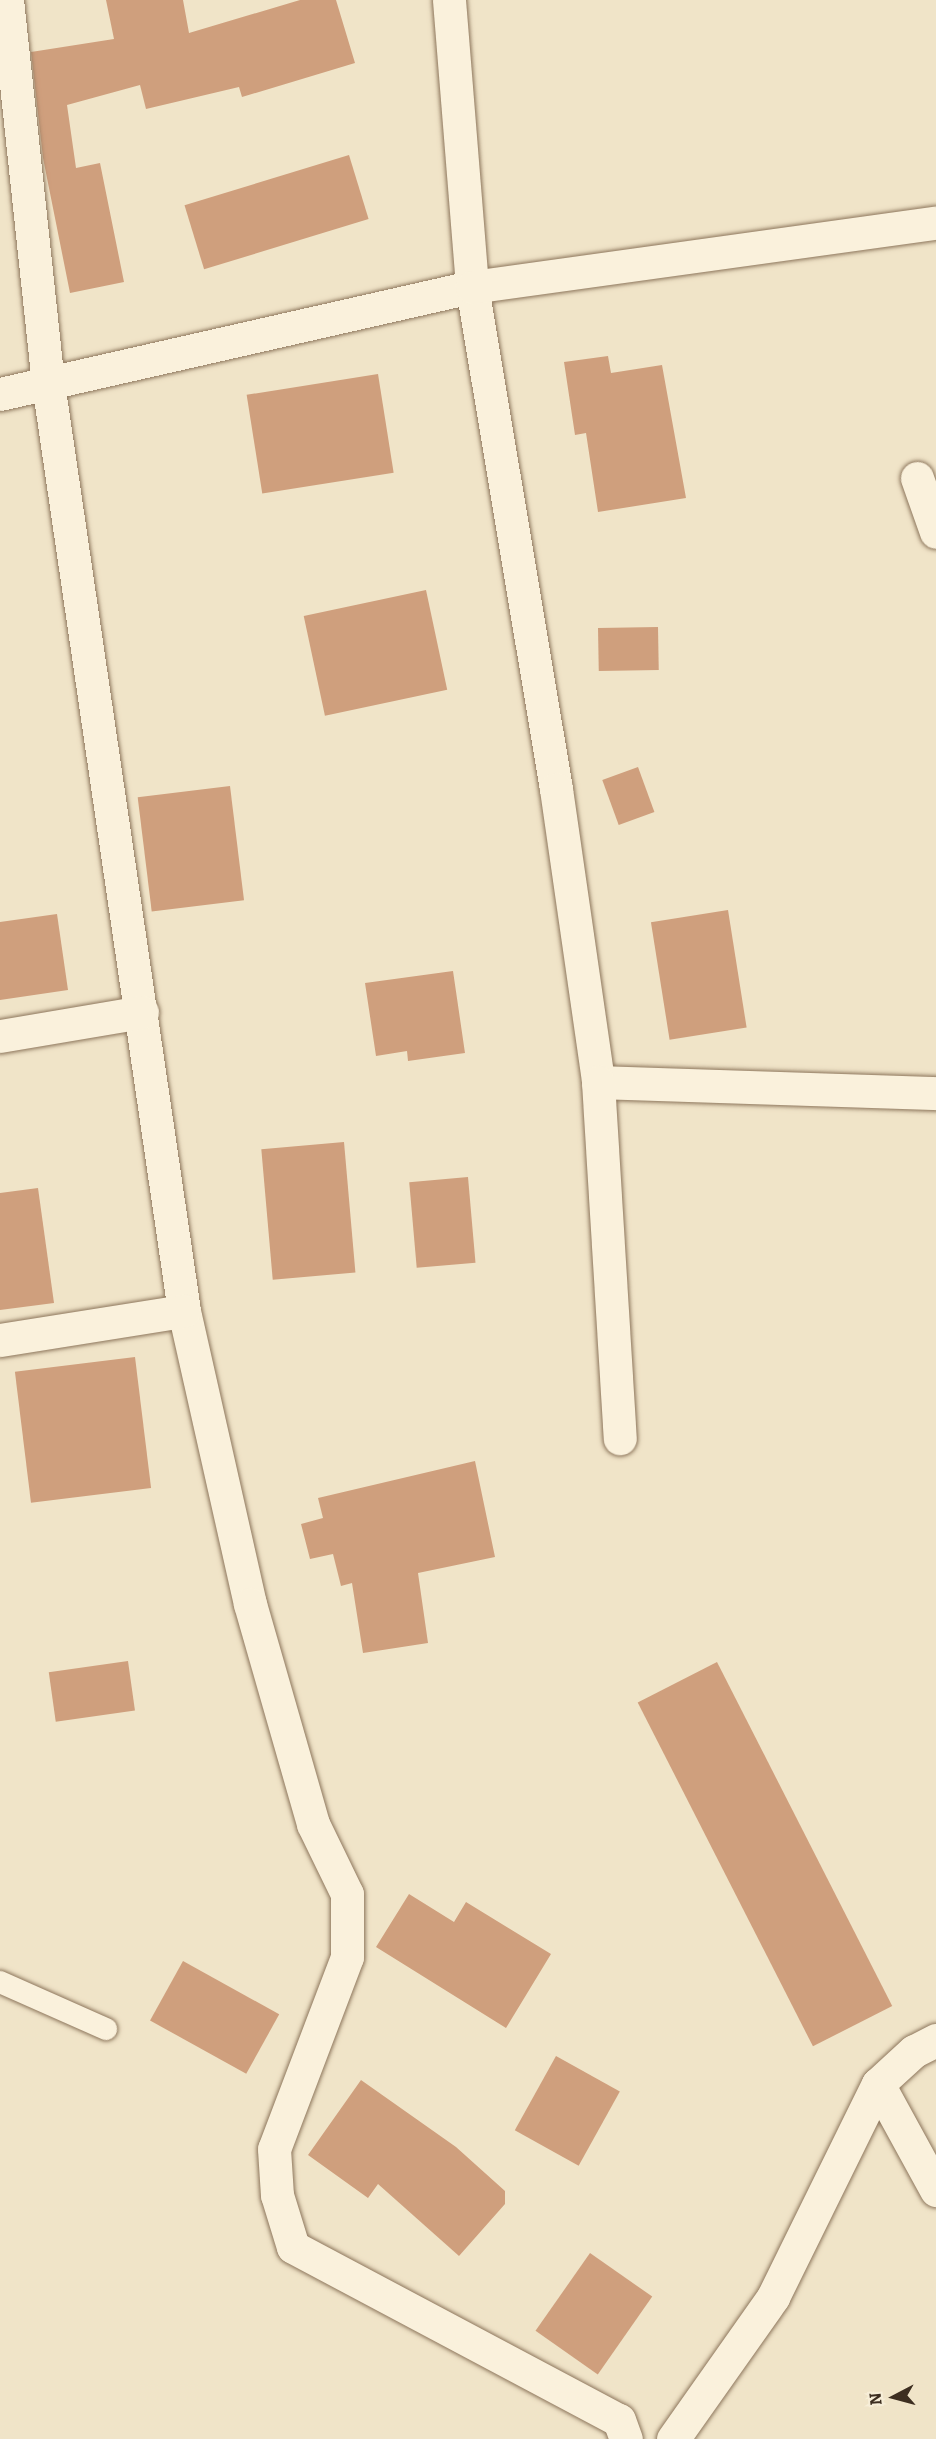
<!DOCTYPE html>
<html>
<head>
<meta charset="utf-8">
<style>
	body { margin:0 }
	#map { position:relative; width:936px; height:2439px; overflow:hidden; background:#f0e4c8; font-family:Bitter,serif }
	div>[style] { position:absolute }
	.building>* { inset:0; background:#cf9f7d; transform-origin:0 0 }
	.roads { filter:drop-shadow(0 0 2px #8d765c) drop-shadow(0 0 2px #8d765c) }
	.service>* { height:22px; margin:-11px; padding:0 11px; transform-origin:11px; border-radius:11px; background:#faf1dc }
	.minor>* { height:33px; margin:-16.5px; padding:0 16.5px; transform-origin:16.5px; border-radius:16.5px; background:#faf1dc }
	span { translate:-50% -50%; white-space:nowrap; text-align:center; line-height:1.15; -webkit-text-stroke:4.5px #f7eed8; paint-order:stroke }
	.north { position:absolute; left:864px; top:2367px; width:60px; height:60px; -webkit-text-stroke:4px #f7eed8; paint-order:stroke; rotate:264deg; font-size:16px; font-weight:700; line-height:24px; text-align:center; color:#3d2e20 }
	.north::after { content:''; display:block; margin:auto; width:21px; height:27px; background:#3d2e20; clip-path:polygon(50% 0,100% 100%,50% 72%,0 100%) }
</style>
</head>
<body>
<div id="map">
	<div class="building">
		<div style="clip-path:polygon(106px 0,183px 0,189px 33px,300px 0,336px 0,355px 63px,242px 97px,239px 87px,146px 109px,140px 85px,67px 105px,76px 168px,100px 163px,124px 282px,70px 293px,43px 158px,31px 52px,114px 39px)"></div>
		<div style="left:349px;top:155px;width:67px;height:172px;rotate:73deg"></div>
		<div style="clip-path:polygon(608px 356px,611px 373px,662px 365px,686px 498px,598px 512px,586px 433px,575px 435px,564px 362px)"></div>
		<div style="left:378px;top:374px;width:100px;height:133px;rotate:81deg"></div>
		<div style="left:426px;top:590px;width:102px;height:125px;rotate:78deg"></div>
		<div style="left:658px;top:627px;width:43px;height:60px;rotate:89deg"></div>
		<div style="left:638px;top:767px;width:48px;height:38px;rotate:70deg"></div>
		<div style="left:230px;top:786px;width:115px;height:93px;rotate:83deg"></div>
		<div style="left:728px;top:910px;width:119px;height:78px;rotate:81deg"></div>
		<div style="clip-path:polygon(57px 914px,68px 990px,0 1000px,0 922px)"></div>
		<div style="clip-path:polygon(453px 971px,465px 1053px,408px 1061px,407px 1051px,376px 1056px,365px 983px)"></div>
		<div style="left:344px;top:1142px;width:131px;height:83px;rotate:85deg"></div>
		<div style="left:468px;top:1177px;width:86px;height:59px;rotate:85deg"></div>
		<div style="clip-path:polygon(38px 1188px,54px 1303px,0 1310px,0 1193px)"></div>
		<div style="left:135px;top:1357px;width:132px;height:121px;rotate:83deg"></div>
		<div style="clip-path:polygon(475px 1461px,495px 1557px,418px 1573px,428px 1643px,363px 1653px,352px 1583px,341px 1586px,333px 1554px,310px 1559px,301px 1524px,323px 1518px,318px 1498px)"></div>
		<div style="left:128px;top:1661px;width:50px;height:80px;rotate:82deg"></div>
		<div style="left:717px;top:1662px;width:386px;height:89px;rotate:63deg"></div>
		<div style="clip-path:polygon(409px 1894px,454px 1922px,466px 1902px,551px 1954px,506px 2028px,376px 1947px)"></div>
		<div style="left:183px;top:1961px;width:110px;height:68px;rotate:29deg"></div>
		<div style="left:556px;top:2056px;width:73px;height:85px;rotate:29deg"></div>
		<div style="clip-path:polygon(361px 2080px,456px 2147px,505px 2191px,505px 2204px,459px 2256px,378px 2184px,368px 2198px,308px 2155px)"></div>
		<div style="left:590px;top:2253px;width:76px;height:95px;rotate:35deg"></div>
	</div>
	<div class="roads">
		<div class="service">
			<div style="left:0;top:1982px;width:116px;rotate:23.9deg"></div>
		</div>
		<div class="minor">
			<div style="left:7px;top:0;width:385px;rotate:83.9deg"></div>
			<div style="left:48px;top:383px;width:938px;rotate:81.66deg"></div>
			<div style="left:184px;top:1311px;width:300px;rotate:77.3deg"></div>
			<div style="left:250px;top:1604px;width:229px;rotate:74deg"></div>
			<div style="left:313px;top:1824px;width:78px;rotate:64.1deg"></div>
			<div style="left:347px;top:1894px;width:63px;rotate:90deg"></div>
			<div style="left:347px;top:1957px;width:205px;rotate:110.8deg"></div>
			<div style="left:274px;top:2149px;width:46px;rotate:86.3deg"></div>
			<div style="left:277px;top:2195px;width:54px;rotate:72.9deg"></div>
			<div style="left:293px;top:2247px;width:369px;rotate:28deg"></div>
			<div style="left:619px;top:2420px;width:20px;rotate:70deg"></div>
			<div style="left:449px;top:0;width:288px;rotate:85.4deg"></div>
			<div style="left:472px;top:287px;width:509px;rotate:80.5deg"></div>
			<div style="left:556px;top:789px;width:296px;rotate:81.8deg"></div>
			<div style="left:598px;top:1082px;width:338px;rotate:1.9deg"></div>
			<div style="left:0;top:394px;width:484px;rotate:-12.8deg"></div>
			<div style="left:472px;top:287px;width:468px;rotate:-7.9deg"></div>
			<div style="left:917px;top:478px;width:57px;rotate:70.6deg"></div>
			<div style="left:0;top:1036px;width:144px;rotate:-9.6deg"></div>
			<div style="left:598px;top:1082px;width:357px;rotate:86.5deg"></div>
			<div style="left:0;top:1340px;width:186px;rotate:-9deg"></div>
			<div style="left:936px;top:2040px;width:25px;rotate:153deg"></div>
			<div style="left:914px;top:2051px;width:49px;rotate:137.5deg"></div>
			<div style="left:878px;top:2084px;width:121px;rotate:61.3deg"></div>
			<div style="left:673px;top:2439px;width:174px;rotate:-54.8deg"></div>
			<div style="left:773px;top:2297px;width:237px;rotate:-63.8deg"></div>
		</div>
	</div>
	<div class="north">N</div>
</div>
</body>
</html>
